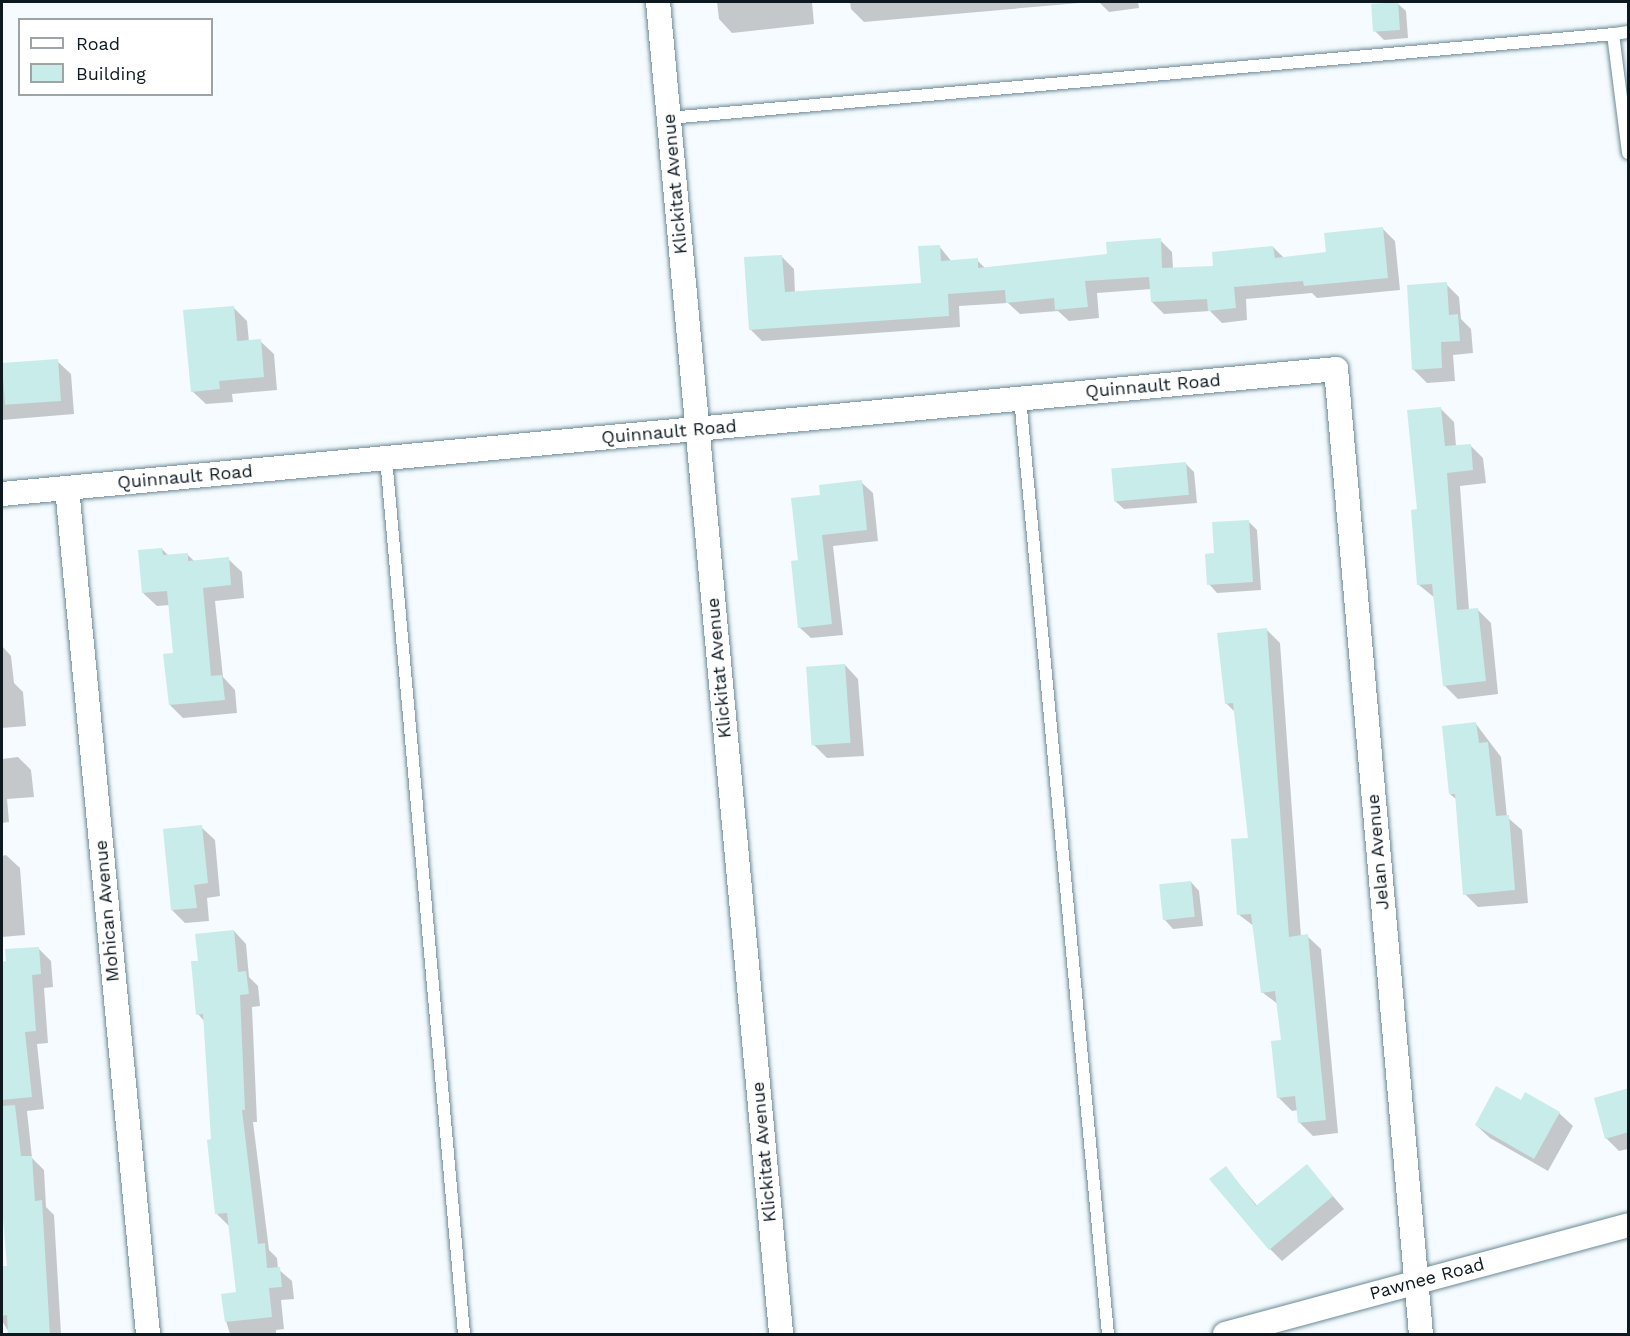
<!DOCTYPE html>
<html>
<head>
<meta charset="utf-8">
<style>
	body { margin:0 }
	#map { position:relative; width:1630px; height:1336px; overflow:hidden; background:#f5fbfe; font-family:"Work Sans",sans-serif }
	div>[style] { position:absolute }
	.shadow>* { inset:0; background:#0003 }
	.building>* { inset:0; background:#c7ecea; transform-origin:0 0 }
	.roads { filter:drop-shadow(0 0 2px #6b8995) drop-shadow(0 0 2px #6b8995) }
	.service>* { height:12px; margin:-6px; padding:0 6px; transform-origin:6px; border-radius:6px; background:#fff }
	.minor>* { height:24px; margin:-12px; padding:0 12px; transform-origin:12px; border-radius:12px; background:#fff }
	span { translate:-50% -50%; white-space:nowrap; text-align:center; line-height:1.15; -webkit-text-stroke:5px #fff; paint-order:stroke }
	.street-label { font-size:18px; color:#0d191e }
	.frame { position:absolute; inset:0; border:3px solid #0d191e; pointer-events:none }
	.legend { position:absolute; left:18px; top:18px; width:195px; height:78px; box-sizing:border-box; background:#fff; border:2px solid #9ea3a5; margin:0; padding:8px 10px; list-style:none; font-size:18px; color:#0d191e }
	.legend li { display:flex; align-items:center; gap:12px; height:30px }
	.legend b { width:30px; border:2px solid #9ea3a5 }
</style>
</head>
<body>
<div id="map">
	<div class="shadow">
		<div style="clip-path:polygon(717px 2px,812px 2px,814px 24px,732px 33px,719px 19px)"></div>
		<div style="clip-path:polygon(850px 2px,1091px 2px,864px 22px,851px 9px)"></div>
		<div style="clip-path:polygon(1099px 2px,1138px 2px,1139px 8px,1109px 12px)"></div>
		<div style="clip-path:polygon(1397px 3px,1406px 11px,1408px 38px,1384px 40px,1375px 31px)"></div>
		<div style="clip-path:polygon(1382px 228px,1395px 241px,1400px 290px,1317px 298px,1312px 293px,1246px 299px,1247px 320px,1222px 323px,1210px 311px,1164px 314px,1152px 302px,1152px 289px,1097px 293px,1099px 318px,1069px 321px,1058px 311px,1020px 314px,1008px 303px,959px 306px,960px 327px,762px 341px,750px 329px,782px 257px,794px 269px,795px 293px,922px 285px,939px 246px,952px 262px,977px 260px,986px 269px,1108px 256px,1160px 240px,1172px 252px,1173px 269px,1214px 267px,1273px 247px,1284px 258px,1328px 254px)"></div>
		<div style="clip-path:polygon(1446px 284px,1459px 297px,1461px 319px,1471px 329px,1473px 353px,1453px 355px,1455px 381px,1427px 383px,1413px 369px)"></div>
		<div style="clip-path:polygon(233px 307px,247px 321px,249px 342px,260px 341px,274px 354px,277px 390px,232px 394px,233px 402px,206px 404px,192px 391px)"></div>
		<div style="clip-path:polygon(57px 361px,71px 374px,74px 414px,2px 420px,2px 366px)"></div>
		<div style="clip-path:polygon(1441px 409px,1454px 422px,1456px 446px,1470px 445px,1483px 458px,1486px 483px,1460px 486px,1469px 610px,1477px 609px,1491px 623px,1498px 694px,1458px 699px,1444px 685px,1435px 598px,1419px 585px,1419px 511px)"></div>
		<div style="clip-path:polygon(1186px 464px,1194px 472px,1197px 503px,1124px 509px,1115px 501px)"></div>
		<div style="clip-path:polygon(861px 482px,873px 493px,878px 541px,833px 546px,843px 635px,811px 638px,799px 627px,822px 497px)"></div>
		<div style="clip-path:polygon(1248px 521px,1257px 530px,1261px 590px,1217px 593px,1209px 584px,1216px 554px)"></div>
		<div style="clip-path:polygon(162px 549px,169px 556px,187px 554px,195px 562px,228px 559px,242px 572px,244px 598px,215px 601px,223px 677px,235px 690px,237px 713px,183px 718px,170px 705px,174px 655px,170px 605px,157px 606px,143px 593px)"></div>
		<div style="clip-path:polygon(1267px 630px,1280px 643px,1301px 937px,1307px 936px,1321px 949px,1338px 1133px,1313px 1136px,1299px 1122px,1298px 1110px,1292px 1111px,1278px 1097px,1283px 1041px,1279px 1005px,1262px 992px,1255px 927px,1238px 914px,1250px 839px,1235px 712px,1226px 703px)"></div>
		<div style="clip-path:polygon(2px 646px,11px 656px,14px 683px,23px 692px,26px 726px,2px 728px)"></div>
		<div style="clip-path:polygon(845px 665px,858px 679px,864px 756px,827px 758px,814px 745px)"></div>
		<div style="clip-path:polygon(1476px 724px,1501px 757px,1507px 817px,1522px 830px,1528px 903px,1478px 907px,1465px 894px,1457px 800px,1450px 794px)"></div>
		<div style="clip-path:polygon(18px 757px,31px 770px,34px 797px,7px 799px,9px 822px,2px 823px,2px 759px)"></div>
		<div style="clip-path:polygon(201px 827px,215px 840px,220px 896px,207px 898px,209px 921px,185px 923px,172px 910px)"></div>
		<div style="clip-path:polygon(6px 855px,20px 868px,25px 935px,2px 937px,2px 856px)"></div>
		<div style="clip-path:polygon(1191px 882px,1199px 891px,1203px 926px,1173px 929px,1165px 920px)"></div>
		<div style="clip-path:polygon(234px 931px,246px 944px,249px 977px,258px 986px,260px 1006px,252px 1007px,257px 1122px,253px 1122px,269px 1250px,277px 1258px,278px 1269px,292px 1281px,294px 1299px,281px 1300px,284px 1329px,276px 1330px,276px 1334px,230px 1334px,226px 1321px,238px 1294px,229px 1226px,217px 1214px,205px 1022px,198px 1014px,200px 962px)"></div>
		<div style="clip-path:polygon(38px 948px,51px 961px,53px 987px,44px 988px,48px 1043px,37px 1044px,44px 1109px,27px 1111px,32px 1158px,44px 1170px,46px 1207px,54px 1215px,61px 1334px,10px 1334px,2px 1321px,2px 1291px,6px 1291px,8px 1268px,5px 1220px,2px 1216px,2px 963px)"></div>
		<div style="clip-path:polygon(1628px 1090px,1628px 1149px,1619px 1151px,1606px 1138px)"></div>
		<div style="clip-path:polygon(1559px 1113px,1573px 1126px,1548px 1171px,1490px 1138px,1476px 1125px)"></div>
		<div style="clip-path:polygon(1307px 1166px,1344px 1209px,1282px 1261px,1270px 1249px,1226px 1168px,1258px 1207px)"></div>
	</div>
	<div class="building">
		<div style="left:1398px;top:2px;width:28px;height:27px;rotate:86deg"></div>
		<div style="clip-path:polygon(1383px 227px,1388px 278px,1304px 286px,1303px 281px,1234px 287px,1236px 308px,1208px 311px,1207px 299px,1151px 302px,1149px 277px,1085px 281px,1088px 307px,1055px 310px,1054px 298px,1006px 303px,1005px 290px,948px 294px,949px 316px,749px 330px,744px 257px,782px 255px,785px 292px,921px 283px,918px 246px,940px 245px,941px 261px,978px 258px,978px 268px,1107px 254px,1106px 242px,1161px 238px,1162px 268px,1213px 266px,1212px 252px,1273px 246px,1275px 258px,1326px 252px,1324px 233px)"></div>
		<div style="clip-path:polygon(1447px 282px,1449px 315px,1458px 314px,1460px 341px,1441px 342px,1442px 368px,1412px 370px,1407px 285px)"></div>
		<div style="clip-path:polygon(234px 306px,237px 341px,261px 339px,264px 377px,219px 381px,220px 389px,191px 392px,183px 310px)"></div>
		<div style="left:58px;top:359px;width:42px;height:56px;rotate:86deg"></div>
		<div style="clip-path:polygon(1441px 407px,1445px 446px,1471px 444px,1473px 470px,1447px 473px,1457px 610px,1478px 608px,1486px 681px,1443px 686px,1432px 584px,1417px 585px,1411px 510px,1417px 509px,1407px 410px)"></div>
		<div style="left:1186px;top:462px;width:33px;height:75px;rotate:85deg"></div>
		<div style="clip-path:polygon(862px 480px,867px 530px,822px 535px,832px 624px,798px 628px,791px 561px,798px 560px,791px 498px,820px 495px,819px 485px)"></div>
		<div style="clip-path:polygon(1249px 520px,1253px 582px,1207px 585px,1205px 554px,1214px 553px,1212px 522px)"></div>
		<div style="clip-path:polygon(162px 548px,163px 555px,188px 553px,188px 561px,229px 557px,231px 585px,203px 588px,211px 676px,222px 675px,225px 700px,169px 705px,163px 654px,173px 653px,167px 591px,142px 593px,138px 550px)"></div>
		<div style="clip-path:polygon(1267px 628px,1289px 937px,1308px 934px,1326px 1120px,1298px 1123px,1295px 1096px,1277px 1098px,1271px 1041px,1281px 1040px,1275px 991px,1261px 993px,1251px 914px,1237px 915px,1231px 839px,1248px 838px,1233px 703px,1225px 704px,1217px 633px)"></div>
		<div style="left:845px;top:664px;width:79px;height:39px;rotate:86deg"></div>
		<div style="clip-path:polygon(1476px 722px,1479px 743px,1488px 742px,1496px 816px,1509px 815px,1515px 890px,1463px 895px,1455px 794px,1449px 794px,1442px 726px)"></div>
		<div style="clip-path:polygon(202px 825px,208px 883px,194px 885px,197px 908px,171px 910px,163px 829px)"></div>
		<div style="left:1191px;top:881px;width:36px;height:32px;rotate:84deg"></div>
		<div style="clip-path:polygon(234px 930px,238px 972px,246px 971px,249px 994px,240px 995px,245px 1110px,242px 1110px,258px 1244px,265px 1243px,267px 1268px,280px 1267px,282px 1287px,269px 1288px,272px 1317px,225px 1322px,221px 1294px,236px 1292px,227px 1213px,215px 1214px,207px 1140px,211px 1139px,203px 1014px,196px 1015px,191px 961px,198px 961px,195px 934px)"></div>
		<div style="clip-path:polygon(39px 947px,41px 974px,32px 975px,36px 1031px,25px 1032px,32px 1097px,2px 1100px,2px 962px,6px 961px,5px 949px)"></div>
		<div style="clip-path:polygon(1496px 1086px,1521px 1100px,1525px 1092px,1560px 1112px,1534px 1159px,1475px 1125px)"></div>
		<div style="clip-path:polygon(1629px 1088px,1629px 1132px,1605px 1139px,1594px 1098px)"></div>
		<div style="clip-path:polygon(15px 1105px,21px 1156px,32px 1156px,35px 1201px,42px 1200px,50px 1335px,8px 1335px,7px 1315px,2px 1316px,3px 1266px,7px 1266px,2px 1207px,2px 1106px)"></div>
		<div style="clip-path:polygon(1307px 1164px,1333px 1196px,1269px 1250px,1209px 1179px,1226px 1166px,1256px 1206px)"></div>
	</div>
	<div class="roads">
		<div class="service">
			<div style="left:1628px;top:32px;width:15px;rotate:172deg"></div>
			<div style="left:1613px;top:34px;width:120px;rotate:82.8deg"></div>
			<div style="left:669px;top:118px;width:948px;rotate:-5.08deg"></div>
			<div style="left:1020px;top:398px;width:940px;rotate:84.63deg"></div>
			<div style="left:386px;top:458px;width:879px;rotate:84.91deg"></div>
		</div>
		<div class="minor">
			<div style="left:658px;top:2px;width:1338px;rotate:84.72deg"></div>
			<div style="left:67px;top:488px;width:850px;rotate:84.53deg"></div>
			<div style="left:2px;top:494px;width:1340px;rotate:-5.35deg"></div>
			<div style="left:1336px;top:369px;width:969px;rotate:84.97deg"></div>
			<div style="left:1225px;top:1334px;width:417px;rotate:-15.1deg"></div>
		</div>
	</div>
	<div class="street-label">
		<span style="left:675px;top:184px;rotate:-95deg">Klickitat Avenue</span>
		<span style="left:1153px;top:386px;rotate:-5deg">Quinnault Road</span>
		<span style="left:669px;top:432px;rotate:-5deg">Quinnault Road</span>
		<span style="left:185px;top:477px;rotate:-5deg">Quinnault Road</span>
		<span style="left:719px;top:668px;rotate:-95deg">Klickitat Avenue</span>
		<span style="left:1378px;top:852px;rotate:-95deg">Jelan Avenue</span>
		<span style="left:107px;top:911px;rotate:-95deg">Mohican Avenue</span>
		<span style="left:764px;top:1152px;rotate:-95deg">Klickitat Avenue</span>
		<span style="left:1427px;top:1279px;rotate:-15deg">Pawnee Road</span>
	</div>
	<div class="frame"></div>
	<ul class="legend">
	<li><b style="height:8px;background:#fff"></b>Road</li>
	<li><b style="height:16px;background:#c7ecea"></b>Building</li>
	</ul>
</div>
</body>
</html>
